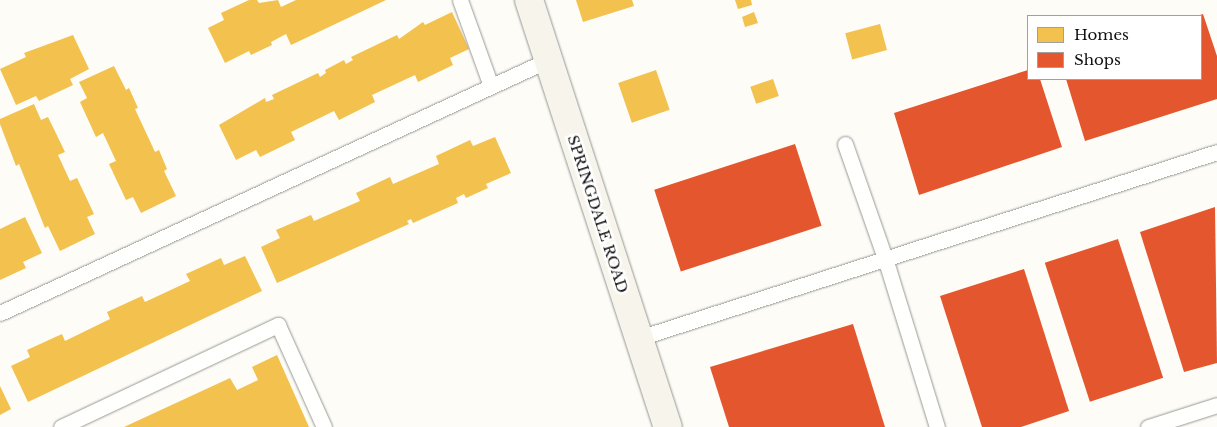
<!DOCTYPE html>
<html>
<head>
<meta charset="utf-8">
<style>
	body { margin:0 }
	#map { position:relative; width:1217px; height:427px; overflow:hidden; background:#fdfcf7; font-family:"Libre Baskerville",serif }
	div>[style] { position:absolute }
	.homes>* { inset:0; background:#f2c14e; transform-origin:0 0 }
	.shops>* { inset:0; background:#e4572e; transform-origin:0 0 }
	.roads { filter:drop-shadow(0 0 1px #979795) drop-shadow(0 0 1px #979795) }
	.lane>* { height:15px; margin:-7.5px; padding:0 7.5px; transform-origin:7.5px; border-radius:7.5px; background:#fffffe }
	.secondary>* { height:28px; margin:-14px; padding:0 14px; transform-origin:14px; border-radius:14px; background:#f6f4eb }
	span { translate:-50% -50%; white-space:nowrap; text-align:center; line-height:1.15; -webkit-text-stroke:5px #fff; paint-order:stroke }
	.street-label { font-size:15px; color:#111 }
	.legend { position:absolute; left:1027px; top:15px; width:175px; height:65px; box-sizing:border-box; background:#fff; border:1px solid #a0a0a0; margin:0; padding:6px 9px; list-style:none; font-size:15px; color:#111 }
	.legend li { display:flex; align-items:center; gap:10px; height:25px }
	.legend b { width:25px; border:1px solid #a0a0a0 }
</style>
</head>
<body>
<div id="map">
	<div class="homes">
		<div style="clip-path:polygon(249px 0,257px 0,259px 3px,278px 0,281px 7px,296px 0,386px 0,291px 45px,286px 34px,271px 42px,272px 45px,251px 55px,249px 51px,225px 63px,208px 28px,224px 20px,221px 13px)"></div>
		<div style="clip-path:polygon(576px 0,632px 0,634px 6px,583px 22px)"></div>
		<div style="clip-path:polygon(735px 0,751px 0,752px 5px,738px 9px)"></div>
		<div style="clip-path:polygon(452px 12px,469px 49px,450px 58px,453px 65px,418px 82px,415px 75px,372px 95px,375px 102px,339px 120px,334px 111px,291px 132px,295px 140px,260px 157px,256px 150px,236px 160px,219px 125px,265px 98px,266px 102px,274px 99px,272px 95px,318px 73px,320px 77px,326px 73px,325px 70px,344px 60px,346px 64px,353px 60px,351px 57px,397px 35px,399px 39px,423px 22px,425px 25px)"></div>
		<div style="clip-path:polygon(754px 12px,758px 23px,745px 27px,742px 17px)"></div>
		<div style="left:880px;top:24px;width:27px;height:36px;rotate:75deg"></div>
		<div style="clip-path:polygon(73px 35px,89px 69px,70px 79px,73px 85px,39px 101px,36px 96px,16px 105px,0 69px,26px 57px,24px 53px)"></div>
		<div style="clip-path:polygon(114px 66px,126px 90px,129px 88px,138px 108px,135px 109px,155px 152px,159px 150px,167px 169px,164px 171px,176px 196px,141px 213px,133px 197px,126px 200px,109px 164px,116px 161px,103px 133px,96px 137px,80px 102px,87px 98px,79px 82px)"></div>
		<div style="left:656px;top:70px;width:42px;height:40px;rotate:71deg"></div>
		<div style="left:773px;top:79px;width:18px;height:24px;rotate:71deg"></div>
		<div style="clip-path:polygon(34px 104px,41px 120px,48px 117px,65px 152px,58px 155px,70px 181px,77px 178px,94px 214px,87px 217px,95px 234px,60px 251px,48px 226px,45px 228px,19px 164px,16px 166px,0 124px,0 119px)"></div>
		<div style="clip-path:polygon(495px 137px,511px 173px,486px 184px,488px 188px,466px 198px,464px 194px,456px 198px,458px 203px,413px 223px,411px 219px,407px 221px,409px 224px,277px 283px,261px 247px,280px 238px,276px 230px,311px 215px,314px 221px,360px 201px,356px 193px,390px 177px,393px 184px,439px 164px,436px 156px,470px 140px,473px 146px)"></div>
		<div style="clip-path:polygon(25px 217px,42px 253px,23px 262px,26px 268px,0 280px,0 229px)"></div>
		<div style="clip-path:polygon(245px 256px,262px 291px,28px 402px,11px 366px,30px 357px,27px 350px,62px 334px,65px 341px,110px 319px,107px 312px,142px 296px,145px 302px,190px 281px,186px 274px,221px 258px,224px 265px)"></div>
		<div style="clip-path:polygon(277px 355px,309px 427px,124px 427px,230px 378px,237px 390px,258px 380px,252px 367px)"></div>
		<div style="clip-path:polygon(0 386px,11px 409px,0 415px)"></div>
	</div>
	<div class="shops">
		<div style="clip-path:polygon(1203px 14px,1217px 56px,1217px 99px,1085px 141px,1066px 79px,1201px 79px,1201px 16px,1197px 16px)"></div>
		<div style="clip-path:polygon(1028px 70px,1028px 79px,1040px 79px,1062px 147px,919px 195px,894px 113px)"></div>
		<div style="left:795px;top:144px;width:86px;height:148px;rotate:72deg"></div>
		<div style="clip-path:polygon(1215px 207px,1217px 363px,1184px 372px,1140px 232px)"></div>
		<div style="left:1118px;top:239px;width:146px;height:77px;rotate:72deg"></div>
		<div style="clip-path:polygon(1024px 269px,1069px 411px,1021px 427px,982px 427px,940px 296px)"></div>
		<div style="clip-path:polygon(853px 324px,885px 427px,729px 427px,710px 367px)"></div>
	</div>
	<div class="roads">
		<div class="lane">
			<div style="left:460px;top:0;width:91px;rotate:70.2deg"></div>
			<div style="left:845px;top:144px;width:121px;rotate:70.7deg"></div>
			<div style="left:885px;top:258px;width:177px;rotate:72.9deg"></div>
			<div style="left:0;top:313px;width:604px;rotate:-24.78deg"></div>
			<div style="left:639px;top:338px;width:607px;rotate:-17.84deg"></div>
			<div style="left:61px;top:427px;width:240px;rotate:-25.2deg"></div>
			<div style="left:278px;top:325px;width:112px;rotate:65.7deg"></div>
			<div style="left:1148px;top:427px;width:72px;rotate:-17.7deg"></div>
		</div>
		<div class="secondary">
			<div style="left:529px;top:0;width:449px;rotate:72deg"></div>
		</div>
	</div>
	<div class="street-label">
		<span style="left:598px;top:214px;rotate:72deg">SPRINGDALE ROAD</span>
	</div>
	<ul class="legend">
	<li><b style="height:14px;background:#f2c14e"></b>Homes</li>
	<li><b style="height:14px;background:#e4572e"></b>Shops</li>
	</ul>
</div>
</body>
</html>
